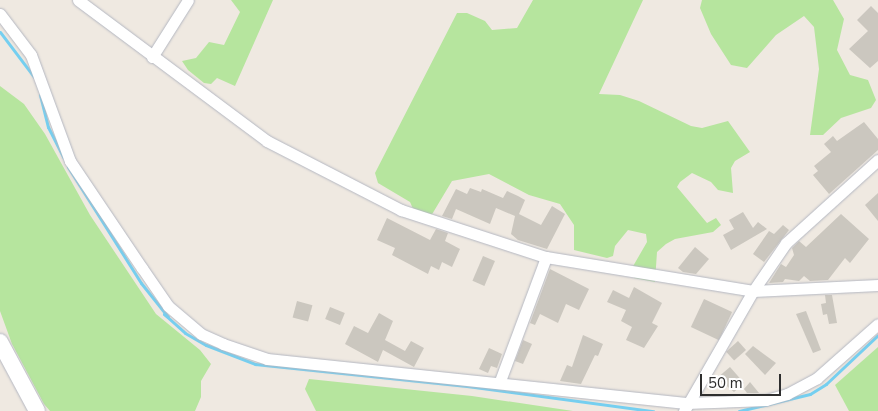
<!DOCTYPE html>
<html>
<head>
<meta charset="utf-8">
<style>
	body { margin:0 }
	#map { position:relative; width:878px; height:411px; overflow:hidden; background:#efe9e1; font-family:"Nunito Sans",sans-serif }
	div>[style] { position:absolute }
	.green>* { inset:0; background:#b6e59e }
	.stream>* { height:3px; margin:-1.5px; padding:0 1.5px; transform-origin:1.5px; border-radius:1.5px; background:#75cff0 }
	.building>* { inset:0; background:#cbc7bf; transform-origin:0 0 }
	.roads { filter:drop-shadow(0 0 1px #b4b7c1) drop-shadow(0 0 1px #b4b7c1) }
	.street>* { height:11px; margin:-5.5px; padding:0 5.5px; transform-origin:5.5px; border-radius:5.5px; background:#fff }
	.secondary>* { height:16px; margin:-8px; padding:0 8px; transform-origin:8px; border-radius:8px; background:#fff }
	span { translate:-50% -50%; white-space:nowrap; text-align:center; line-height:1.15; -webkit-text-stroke:4.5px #fff; paint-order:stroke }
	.scale { position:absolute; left:700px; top:374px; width:81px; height:22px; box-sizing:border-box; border:2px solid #2e2e2e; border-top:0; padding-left:6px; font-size:15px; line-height:18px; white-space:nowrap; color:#2e2e2e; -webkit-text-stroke:4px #fff; paint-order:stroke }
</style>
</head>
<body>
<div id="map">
	<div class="green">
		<div style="clip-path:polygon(231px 0,273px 0,235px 86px,217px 78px,211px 84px,204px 83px,188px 70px,182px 61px,196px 58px,209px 42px,224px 45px,240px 12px)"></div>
		<div style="clip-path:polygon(533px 0,643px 0,599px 94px,620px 95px,639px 101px,691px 126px,702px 128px,728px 121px,750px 152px,735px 161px,731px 168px,733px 193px,718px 190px,711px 182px,692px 173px,680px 182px,677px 187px,707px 223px,716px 218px,721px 225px,713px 232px,675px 239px,666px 244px,657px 252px,655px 282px,634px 278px,632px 268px,647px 242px,646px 234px,628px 230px,615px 246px,613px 256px,607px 258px,578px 251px,574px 250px,574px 225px,560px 204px,529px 195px,489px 174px,452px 181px,428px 221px,424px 222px,419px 222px,410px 202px,378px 183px,375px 173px,457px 13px,467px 13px,485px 21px,492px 30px,517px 28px)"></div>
		<div style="clip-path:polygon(702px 0,833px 0,844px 19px,837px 50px,850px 75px,868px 80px,876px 100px,871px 108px,841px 118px,823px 135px,810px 135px,819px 69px,814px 27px,804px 16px,776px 35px,747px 68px,731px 65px,711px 34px,700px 8px)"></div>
		<div style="clip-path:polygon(0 86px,24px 104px,45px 134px,90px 215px,156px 314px,200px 350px,211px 364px,201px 381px,201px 397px,195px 411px,50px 411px,44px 404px,12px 344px,0 311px)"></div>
		<div style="clip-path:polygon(878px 347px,878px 411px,849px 411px,835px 385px)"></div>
		<div style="clip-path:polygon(309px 379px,472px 396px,573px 411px,316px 411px,305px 389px)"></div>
	</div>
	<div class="stream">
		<div style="left:0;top:32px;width:56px;rotate:52.9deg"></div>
		<div style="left:40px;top:95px;width:33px;rotate:76deg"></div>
		<div style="left:48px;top:127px;width:34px;rotate:63deg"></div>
		<div style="left:68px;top:167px;width:137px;rotate:57.8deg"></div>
		<div style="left:141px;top:283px;width:43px;rotate:51.5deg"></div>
		<div style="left:168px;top:317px;width:5px;rotate:-143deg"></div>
		<div style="left:164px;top:314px;width:28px;rotate:42deg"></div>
		<div style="left:185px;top:333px;width:24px;rotate:30deg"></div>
		<div style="left:206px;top:345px;width:53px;rotate:21.2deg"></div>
		<div style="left:255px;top:364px;width:213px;rotate:5.9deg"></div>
		<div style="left:467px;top:386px;width:188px;rotate:7.7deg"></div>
		<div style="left:739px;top:411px;width:73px;rotate:-13.5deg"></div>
		<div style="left:810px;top:394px;width:19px;rotate:-32deg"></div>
		<div style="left:826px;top:384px;width:71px;rotate:-43.3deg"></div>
	</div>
	<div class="building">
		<div style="clip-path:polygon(871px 6px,878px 13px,878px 61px,870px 68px,849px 49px,868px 31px,857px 20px)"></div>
		<div style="clip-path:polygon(864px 122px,878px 139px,878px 150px,829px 194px,813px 175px,818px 171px,814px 166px,831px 152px,824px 144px,833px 136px,837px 141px)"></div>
		<div style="clip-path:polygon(470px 188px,481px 192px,482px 189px,503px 198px,507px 191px,518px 196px,525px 200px,519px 214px,541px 225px,552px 206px,565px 214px,547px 249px,518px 240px,511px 234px,515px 216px,496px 208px,490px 224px,456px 209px,452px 219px,442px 216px,456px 189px,467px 194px)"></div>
		<div style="clip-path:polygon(878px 193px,878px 221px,865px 205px)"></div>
		<div style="clip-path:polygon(743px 212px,753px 228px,758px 222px,767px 229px,731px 250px,723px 235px,734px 229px,729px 220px)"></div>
		<div style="clip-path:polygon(841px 214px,869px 239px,850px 263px,845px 258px,828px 280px,810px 281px,804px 276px,799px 281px,785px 279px,783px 282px,769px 283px,781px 264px,786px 267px,794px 255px,792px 248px,799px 241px,806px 247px)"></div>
		<div style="clip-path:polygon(387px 218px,430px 240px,436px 229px,448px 233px,445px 241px,460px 249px,452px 267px,442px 262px,439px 270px,431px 266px,428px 274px,392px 255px,395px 248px,377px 240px)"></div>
		<div style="clip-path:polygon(783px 225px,789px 230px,764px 262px,753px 254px,769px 231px,774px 234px)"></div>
		<div style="clip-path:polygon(695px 247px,709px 259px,696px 274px,683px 272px,678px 268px)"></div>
		<div style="left:483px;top:256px;width:13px;height:27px;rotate:23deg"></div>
		<div style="clip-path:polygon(550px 269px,589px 289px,579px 310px,566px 304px,558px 323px,540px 314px,535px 325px,530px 323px)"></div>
		<div style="clip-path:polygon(634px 287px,662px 303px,652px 323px,658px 326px,644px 348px,626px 340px,632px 327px,621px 321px,626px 310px,607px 302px,613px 290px,629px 298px)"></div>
		<div style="clip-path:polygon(825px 295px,832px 295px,837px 323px,829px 324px,827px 314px,823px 315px,821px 304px,826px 303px)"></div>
		<div style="left:704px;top:299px;width:31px;height:31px;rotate:25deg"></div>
		<div style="left:297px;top:301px;width:16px;height:17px;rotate:15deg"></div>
		<div style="left:330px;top:307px;width:16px;height:13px;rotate:22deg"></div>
		<div style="clip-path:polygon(806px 311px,821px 350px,813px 353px,796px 314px)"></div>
		<div style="clip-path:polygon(379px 313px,393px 321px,385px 340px,405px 351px,411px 341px,424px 348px,414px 367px,383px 350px,378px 362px,345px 344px,354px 326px,368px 333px)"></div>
		<div style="clip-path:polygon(583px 335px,603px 344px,598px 356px,595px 355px,581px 384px,560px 381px,567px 365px,572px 367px)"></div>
		<div style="clip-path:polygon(523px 340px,532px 344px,523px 364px,515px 361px)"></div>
		<div style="left:738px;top:341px;width:12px;height:16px;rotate:48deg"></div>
		<div style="clip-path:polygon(753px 346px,776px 363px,765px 375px,745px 354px)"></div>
		<div style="clip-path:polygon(489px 348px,502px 354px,497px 368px,491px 366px,488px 373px,479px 369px)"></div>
		<div style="clip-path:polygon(730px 367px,744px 383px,734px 392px,717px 378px)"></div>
		<div style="clip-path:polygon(750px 382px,759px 393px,747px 393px,744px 389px)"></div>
	</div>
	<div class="roads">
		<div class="street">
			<div style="left:78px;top:0;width:236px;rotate:36.7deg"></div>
			<div style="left:267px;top:141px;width:151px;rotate:27.2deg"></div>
			<div style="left:401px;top:210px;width:152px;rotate:18deg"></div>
			<div style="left:546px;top:257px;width:210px;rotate:9.3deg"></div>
			<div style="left:753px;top:291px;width:125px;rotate:-2.7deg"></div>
			<div style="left:0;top:14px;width:51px;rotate:52.9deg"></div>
			<div style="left:31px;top:55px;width:113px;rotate:69.8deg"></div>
			<div style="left:70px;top:161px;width:129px;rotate:56.1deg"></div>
			<div style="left:142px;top:268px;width:46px;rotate:55.6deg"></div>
			<div style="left:168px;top:306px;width:43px;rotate:40.3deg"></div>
			<div style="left:201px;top:334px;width:24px;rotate:24deg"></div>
			<div style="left:223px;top:344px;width:46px;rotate:18.8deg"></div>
			<div style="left:267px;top:359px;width:421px;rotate:6deg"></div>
			<div style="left:686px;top:403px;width:80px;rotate:-2.1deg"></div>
			<div style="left:766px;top:400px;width:22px;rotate:-16deg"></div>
			<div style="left:787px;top:394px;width:34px;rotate:-28deg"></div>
			<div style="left:817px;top:378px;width:81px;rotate:-41.5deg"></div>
			<div style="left:152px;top:57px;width:67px;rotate:-57.7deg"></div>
			<div style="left:500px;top:381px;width:132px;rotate:-69.6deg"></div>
			<div style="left:684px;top:411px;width:138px;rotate:-60.1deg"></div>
			<div style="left:753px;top:291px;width:58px;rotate:-55.5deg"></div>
			<div style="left:786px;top:243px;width:124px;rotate:-42.1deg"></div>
		</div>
		<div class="secondary">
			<div style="left:0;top:342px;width:78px;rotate:61.8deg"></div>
		</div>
	</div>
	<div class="scale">50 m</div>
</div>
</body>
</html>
